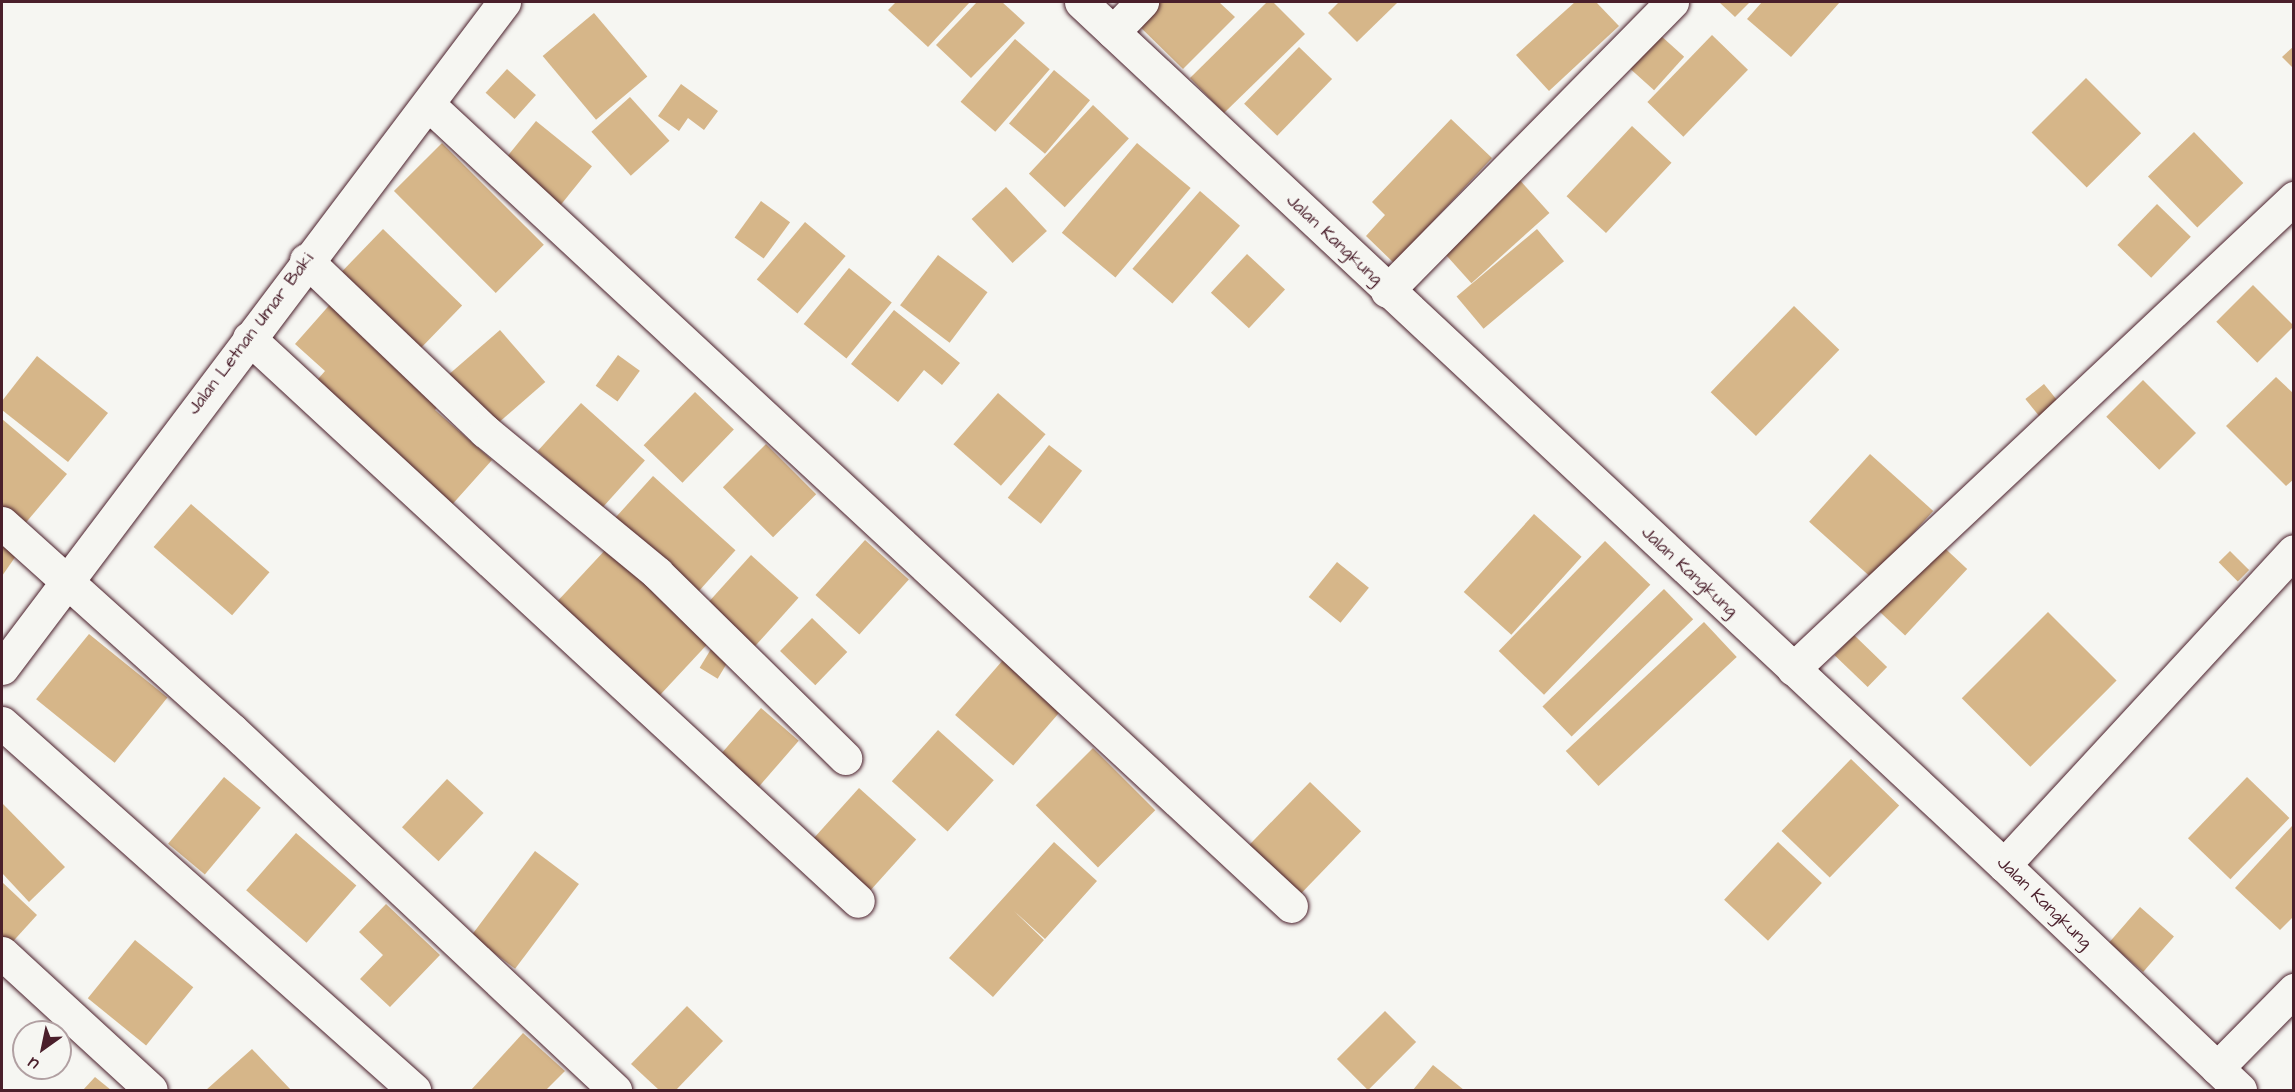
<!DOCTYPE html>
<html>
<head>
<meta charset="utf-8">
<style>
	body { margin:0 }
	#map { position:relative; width:2295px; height:1092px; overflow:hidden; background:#f6f6f2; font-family:"Architects Daughter",sans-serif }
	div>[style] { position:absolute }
	.building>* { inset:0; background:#d6b689; transform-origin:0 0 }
	.roads { filter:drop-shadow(0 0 2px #4a1f2b) drop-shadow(0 0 2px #4a1f2b) }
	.minor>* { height:33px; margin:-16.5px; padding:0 16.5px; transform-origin:16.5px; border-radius:16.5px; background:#f6f6f2 }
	span { translate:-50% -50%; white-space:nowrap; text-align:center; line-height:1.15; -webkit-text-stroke:5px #f6f6f2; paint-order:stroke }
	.street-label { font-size:18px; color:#4a1f2b }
	.frame { position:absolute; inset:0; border:3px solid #4a1f2b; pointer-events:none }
	.north { position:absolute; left:12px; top:1020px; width:60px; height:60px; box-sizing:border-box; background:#f6f6f2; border:2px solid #b1a0a2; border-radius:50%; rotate:213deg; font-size:16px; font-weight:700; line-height:24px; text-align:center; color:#4a1f2b }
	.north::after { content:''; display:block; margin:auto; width:21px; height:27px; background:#4a1f2b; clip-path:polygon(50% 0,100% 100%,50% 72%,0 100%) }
</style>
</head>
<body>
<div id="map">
	<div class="building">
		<div style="clip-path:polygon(896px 2px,970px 2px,928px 47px,888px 10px)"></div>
		<div style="clip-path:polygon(977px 2px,1002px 2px,1025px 23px,971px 78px,936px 45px)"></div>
		<div style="clip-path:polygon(1154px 2px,1219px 2px,1235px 17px,1183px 69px,1134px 21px)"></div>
		<div style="clip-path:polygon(1267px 2px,1273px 2px,1305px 34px,1224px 113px,1190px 78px)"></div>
		<div style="clip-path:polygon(1339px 2px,1398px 2px,1357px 42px,1328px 13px)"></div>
		<div style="clip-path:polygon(1575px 2px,1596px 2px,1619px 26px,1549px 91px,1516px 55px)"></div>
		<div style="clip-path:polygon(1719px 2px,1750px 2px,1735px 17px)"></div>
		<div style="clip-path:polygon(1762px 2px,1840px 2px,1791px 57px,1747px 19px)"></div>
		<div style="left:594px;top:13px;width:83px;height:67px;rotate:50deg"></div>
		<div style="left:1650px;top:26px;width:46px;height:45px;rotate:42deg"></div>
		<div style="left:1712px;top:35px;width:50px;height:93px;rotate:44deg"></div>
		<div style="left:1015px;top:39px;width:46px;height:83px;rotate:41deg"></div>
		<div style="clip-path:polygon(2294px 46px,2294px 69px,2282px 57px)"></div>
		<div style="left:1299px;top:47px;width:46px;height:79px;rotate:44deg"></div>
		<div style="left:507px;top:69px;width:39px;height:32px;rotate:42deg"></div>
		<div style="left:1054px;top:70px;width:47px;height:70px;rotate:40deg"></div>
		<div style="left:2086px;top:78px;width:78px;height:77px;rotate:45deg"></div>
		<div style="clip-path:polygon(681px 84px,718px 111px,704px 130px,688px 118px,679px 131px,658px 116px)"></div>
		<div style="left:630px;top:97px;width:59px;height:52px;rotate:48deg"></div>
		<div style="left:1093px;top:105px;width:49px;height:94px;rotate:43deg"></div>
		<div style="clip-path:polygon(1451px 119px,1492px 158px,1423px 232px,1397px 266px,1366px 236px,1385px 215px,1372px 202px)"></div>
		<div style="left:536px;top:121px;width:72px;height:52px;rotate:39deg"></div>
		<div style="left:1632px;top:126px;width:54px;height:96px;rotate:43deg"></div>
		<div style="left:2194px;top:132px;width:71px;height:64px;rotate:46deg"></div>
		<div style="left:442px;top:143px;width:144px;height:68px;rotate:45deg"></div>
		<div style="left:1137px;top:143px;width:70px;height:117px;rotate:40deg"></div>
		<div style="left:1518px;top:178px;width:47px;height:105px;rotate:48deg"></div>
		<div style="left:1006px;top:187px;width:60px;height:47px;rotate:47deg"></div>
		<div style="left:1200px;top:191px;width:53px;height:103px;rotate:41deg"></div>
		<div style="left:761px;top:201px;width:36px;height:45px;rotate:36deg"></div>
		<div style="left:2157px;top:204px;width:47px;height:57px;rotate:44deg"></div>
		<div style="left:805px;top:222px;width:53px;height:75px;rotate:40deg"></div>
		<div style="left:383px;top:229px;width:110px;height:59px;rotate:44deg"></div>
		<div style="left:1537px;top:229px;width:42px;height:105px;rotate:50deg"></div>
		<div style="left:1247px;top:254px;width:52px;height:53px;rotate:43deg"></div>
		<div style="left:938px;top:255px;width:62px;height:63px;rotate:37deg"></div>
		<div style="left:849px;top:268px;width:55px;height:72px;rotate:39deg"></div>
		<div style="left:2253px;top:285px;width:58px;height:52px;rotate:45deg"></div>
		<div style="clip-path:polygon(333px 301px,444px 400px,435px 410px,492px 460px,449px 508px,312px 386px,325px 371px,295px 344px)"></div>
		<div style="left:1794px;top:306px;width:63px;height:120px;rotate:44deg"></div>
		<div style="clip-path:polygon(894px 310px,960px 363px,942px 385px,924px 370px,898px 402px,851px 364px)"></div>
		<div style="left:500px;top:330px;width:69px;height:69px;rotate:49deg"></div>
		<div style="left:618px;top:355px;width:27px;height:38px;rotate:36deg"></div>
		<div style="clip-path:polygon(37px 356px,108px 413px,68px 462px,2px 410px,2px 401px)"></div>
		<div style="clip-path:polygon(2276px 377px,2294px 394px,2294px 479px,2286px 486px,2226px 426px)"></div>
		<div style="left:2143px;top:380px;width:75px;height:52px;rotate:45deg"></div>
		<div style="left:2044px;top:384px;width:28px;height:24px;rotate:51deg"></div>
		<div style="left:695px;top:392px;width:54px;height:74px;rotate:44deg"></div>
		<div style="left:998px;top:393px;width:63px;height:68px;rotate:41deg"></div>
		<div style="left:581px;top:403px;width:86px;height:65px;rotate:42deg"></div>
		<div style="clip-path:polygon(2px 419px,67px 474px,23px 526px,2px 507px)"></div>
		<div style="left:766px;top:444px;width:71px;height:61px;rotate:45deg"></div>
		<div style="left:1049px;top:445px;width:42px;height:67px;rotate:38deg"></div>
		<div style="left:1870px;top:454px;width:85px;height:91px;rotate:42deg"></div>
		<div style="left:653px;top:476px;width:111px;height:56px;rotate:42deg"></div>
		<div style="left:191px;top:504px;width:104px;height:57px;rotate:41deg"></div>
		<div style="left:1534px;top:514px;width:64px;height:105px;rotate:42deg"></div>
		<div style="left:1935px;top:539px;width:44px;height:91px;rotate:43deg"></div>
		<div style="left:865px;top:540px;width:59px;height:74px;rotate:42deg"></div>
		<div style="clip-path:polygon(2px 541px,18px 553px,2px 576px)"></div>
		<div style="left:1605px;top:541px;width:63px;height:153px;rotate:44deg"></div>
		<div style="left:607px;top:548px;width:139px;height:73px;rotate:43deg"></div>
		<div style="left:2230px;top:551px;width:27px;height:16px;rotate:45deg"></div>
		<div style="left:751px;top:555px;width:64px;height:72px;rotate:42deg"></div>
		<div style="left:1337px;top:562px;width:41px;height:45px;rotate:39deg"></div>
		<div style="left:1664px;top:589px;width:42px;height:169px;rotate:46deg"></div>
		<div style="left:2048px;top:612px;width:97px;height:122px;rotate:45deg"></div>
		<div style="left:812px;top:618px;width:49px;height:46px;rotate:44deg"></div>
		<div style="left:1704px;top:622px;width:48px;height:189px;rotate:47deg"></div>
		<div style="left:89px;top:634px;width:101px;height:84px;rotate:39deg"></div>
		<div style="left:1854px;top:635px;width:46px;height:28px;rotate:44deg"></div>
		<div style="left:711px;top:649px;width:21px;height:22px;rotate:31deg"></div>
		<div style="left:1003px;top:660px;width:77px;height:73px;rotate:41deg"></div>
		<div style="left:761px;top:708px;width:50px;height:72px;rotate:41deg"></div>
		<div style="left:938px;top:730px;width:75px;height:69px;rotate:42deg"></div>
		<div style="left:1093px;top:748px;width:88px;height:81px;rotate:45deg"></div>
		<div style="left:1851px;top:759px;width:67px;height:100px;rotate:44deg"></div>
		<div style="left:224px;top:777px;width:48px;height:87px;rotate:40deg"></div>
		<div style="left:2247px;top:777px;width:59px;height:85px;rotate:44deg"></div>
		<div style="left:447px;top:779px;width:50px;height:66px;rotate:43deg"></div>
		<div style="left:1310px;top:782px;width:71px;height:93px;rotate:44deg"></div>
		<div style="left:859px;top:788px;width:77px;height:74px;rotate:42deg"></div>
		<div style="clip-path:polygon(2px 803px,65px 867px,29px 902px,2px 873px)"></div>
		<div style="clip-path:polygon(2292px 826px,2294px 916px,2280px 930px,2235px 888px)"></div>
		<div style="left:296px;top:833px;width:80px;height:76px;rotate:41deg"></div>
		<div style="clip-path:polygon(1054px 842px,1097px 881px,1045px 939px,1014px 911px,1044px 940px,993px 997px,949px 958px)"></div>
		<div style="left:1778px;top:842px;width:60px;height:79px;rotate:43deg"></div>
		<div style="left:535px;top:851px;width:55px;height:106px;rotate:37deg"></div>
		<div style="clip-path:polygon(2px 882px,37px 915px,7px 948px,2px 943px)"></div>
		<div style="clip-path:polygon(386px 904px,440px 955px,390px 1007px,360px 979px,383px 955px,359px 932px)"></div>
		<div style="left:2140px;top:907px;width:45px;height:47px;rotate:41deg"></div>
		<div style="left:135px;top:940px;width:75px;height:75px;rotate:39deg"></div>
		<div style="clip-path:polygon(687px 1006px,723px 1041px,676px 1090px,659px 1090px,631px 1064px)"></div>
		<div style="left:1385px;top:1011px;width:44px;height:68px;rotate:45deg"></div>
		<div style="clip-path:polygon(523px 1033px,565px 1071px,546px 1090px,471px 1090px)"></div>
		<div style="clip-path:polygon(252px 1049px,291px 1090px,206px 1090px)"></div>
		<div style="clip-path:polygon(1433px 1065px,1464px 1090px,1413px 1090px)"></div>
		<div style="clip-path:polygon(95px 1077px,111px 1090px,83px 1090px)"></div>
	</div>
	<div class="roads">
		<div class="minor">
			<div style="left:1081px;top:2px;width:1264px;rotate:43.08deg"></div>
			<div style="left:2004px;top:865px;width:326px;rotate:43.6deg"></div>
			<div style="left:1113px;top:32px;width:42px;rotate:-46deg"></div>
			<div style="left:428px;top:104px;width:1178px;rotate:42.9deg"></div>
			<div style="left:306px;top:260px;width:248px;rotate:43.7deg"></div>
			<div style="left:485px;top:431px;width:223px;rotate:39.5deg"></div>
			<div style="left:657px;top:573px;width:264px;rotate:44.5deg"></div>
			<div style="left:1387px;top:291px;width:406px;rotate:-45.4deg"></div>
			<div style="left:249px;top:338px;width:829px;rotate:42.75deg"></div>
			<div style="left:2px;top:523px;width:309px;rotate:42deg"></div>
			<div style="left:232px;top:730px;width:526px;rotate:43.23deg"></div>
			<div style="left:2px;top:668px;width:834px;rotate:-52.99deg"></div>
			<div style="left:1793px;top:669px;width:688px;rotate:-43.23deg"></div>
			<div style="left:2px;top:723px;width:552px;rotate:41.69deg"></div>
			<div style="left:2004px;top:865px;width:427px;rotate:-47.3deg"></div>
			<div style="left:2px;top:953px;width:202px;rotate:42.6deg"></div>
			<div style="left:2217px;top:1068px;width:110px;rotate:-45.4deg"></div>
		</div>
	</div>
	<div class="street-label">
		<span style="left:1334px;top:240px;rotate:43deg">Jalan Kangkung</span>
		<span style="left:251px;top:334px;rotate:-53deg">Jalan Letnan Umar Baki</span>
		<span style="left:1689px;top:572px;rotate:43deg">Jalan Kangkung</span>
		<span style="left:2044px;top:903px;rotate:44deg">Jalan Kangkung</span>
	</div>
	<div class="frame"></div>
	<div class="north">U</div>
</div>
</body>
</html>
